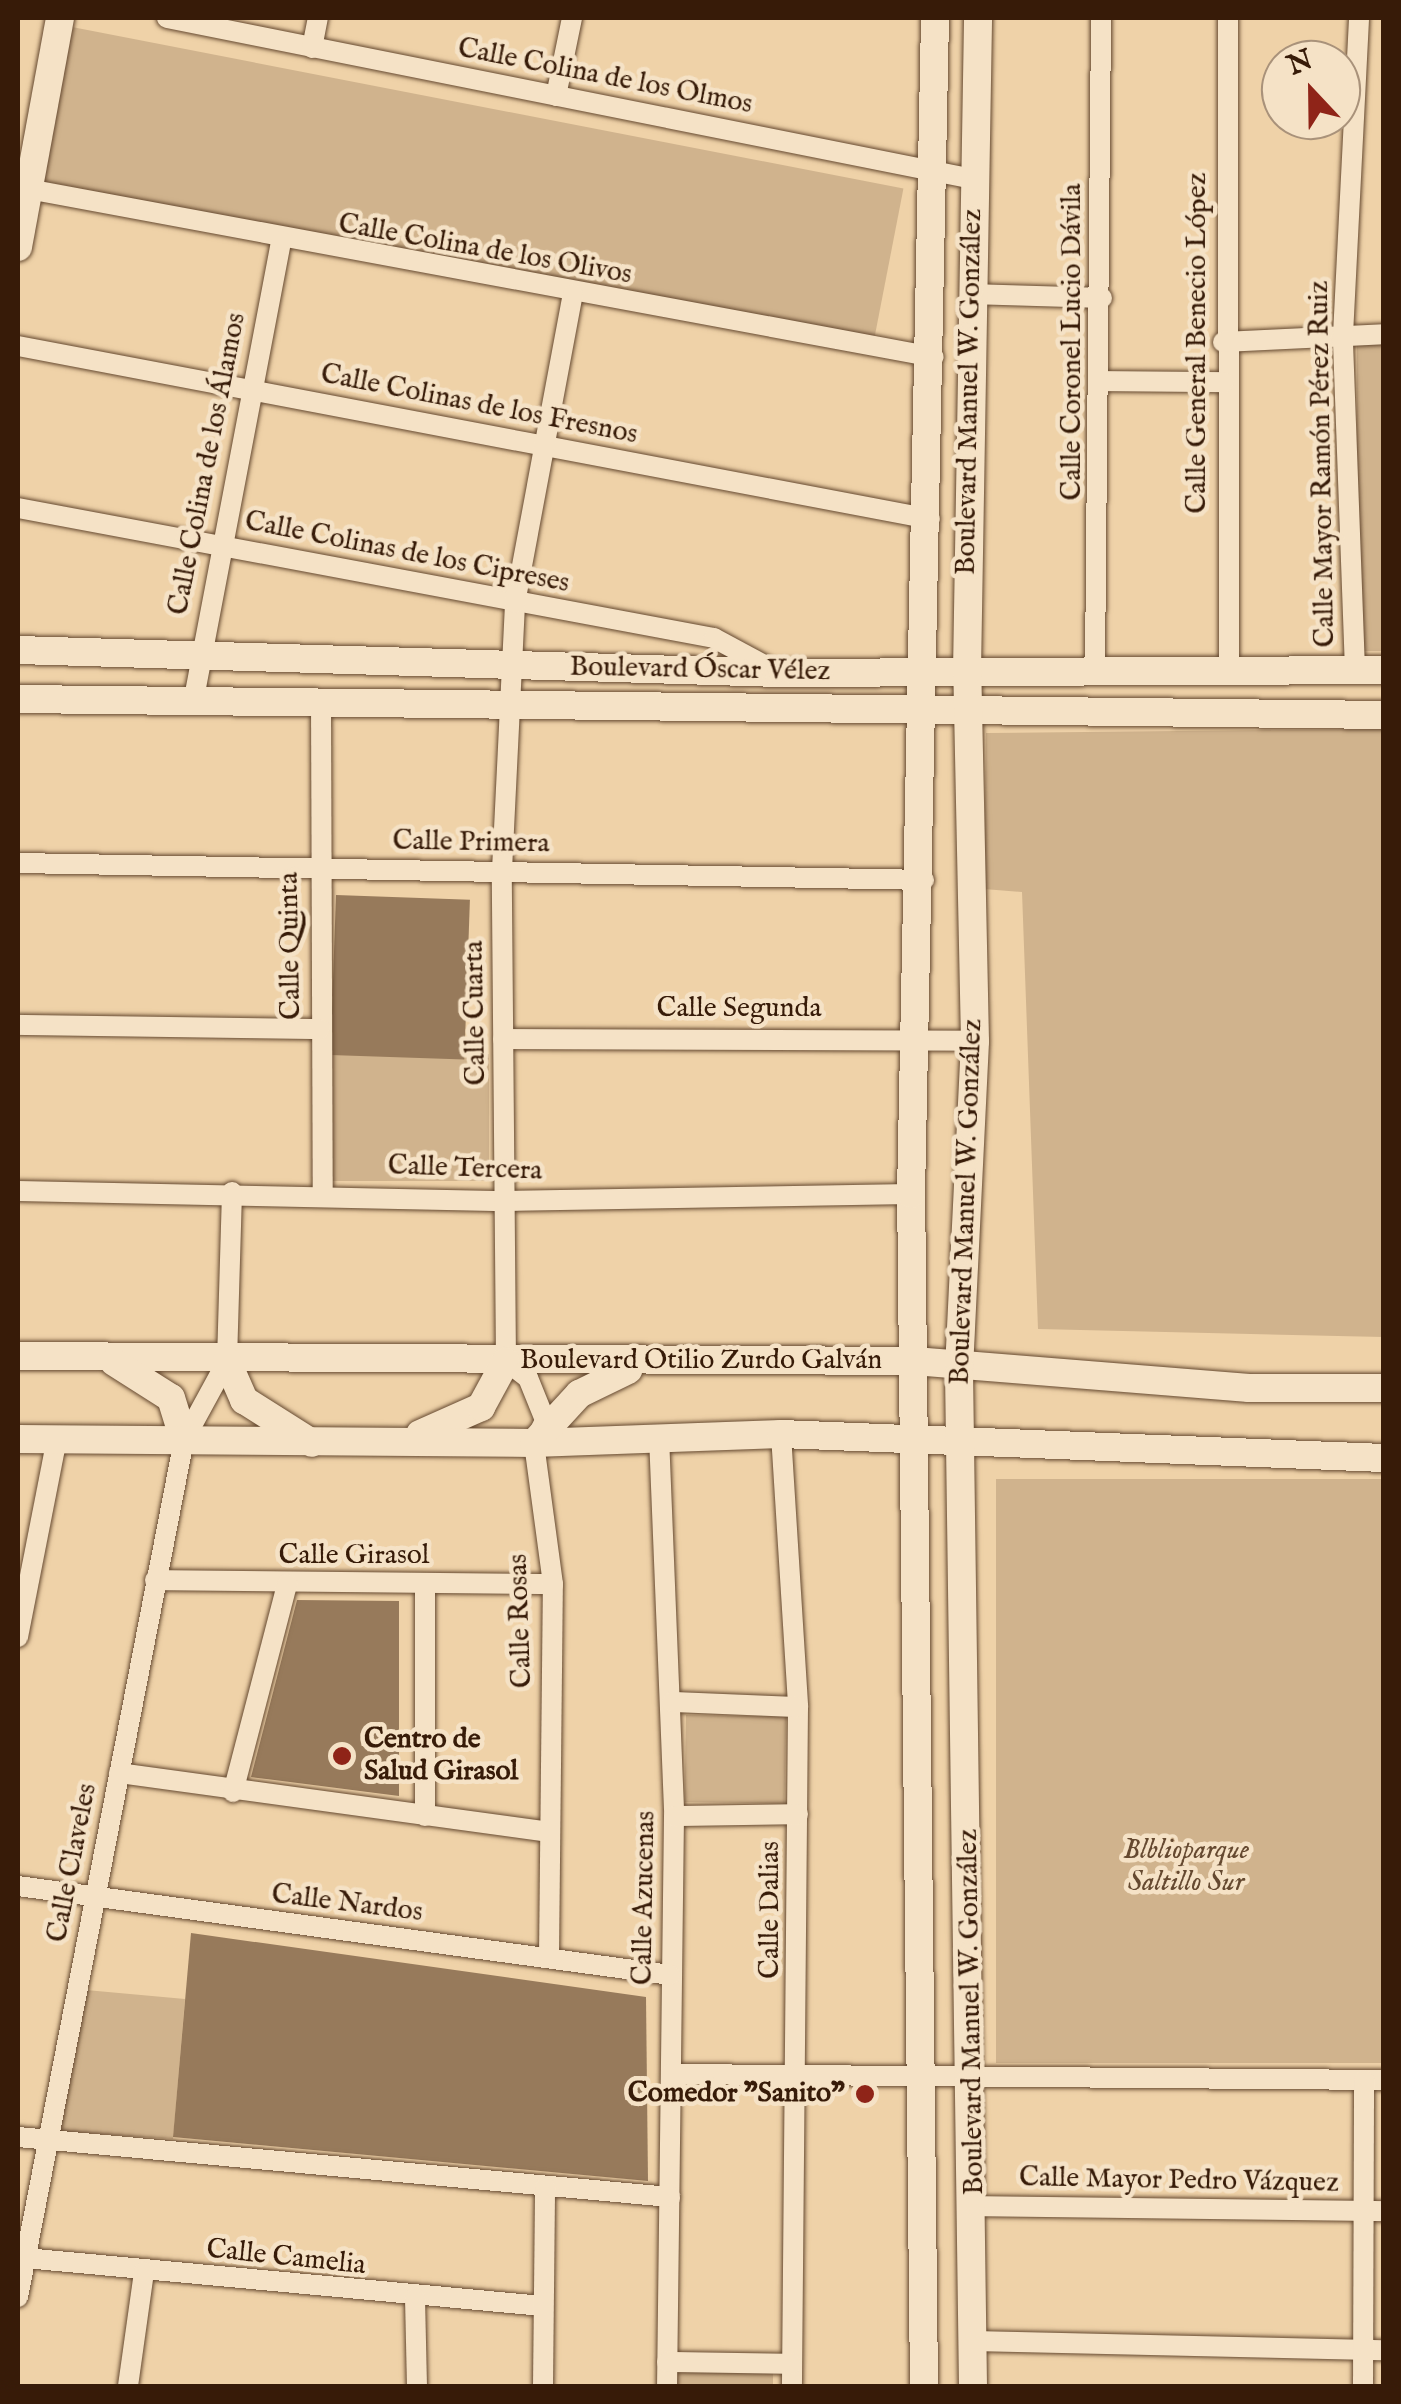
<!DOCTYPE html>
<html>
<head>
<meta charset="utf-8">
<style>
	body { margin:0 }
	#map { position:relative; width:1401px; height:2404px; overflow:hidden; background:#efd2a8; font-family:"IM FELL English",serif }
	div>[style] { position:absolute }
	.green>* { inset:0; background:#d0b38d; transform-origin:0 0 }
	.building>* { inset:0; background:#977a5b; transform-origin:0 0 }
	.roads { filter:drop-shadow(0 0 2px #654930) drop-shadow(0 0 2px #654930) }
	.street>* { height:20px; margin:-10px; padding:0 10px; transform-origin:10px; border-radius:10px; background:#f5e2c6 }
	.secondary>* { height:28px; margin:-14px; padding:0 14px; transform-origin:14px; border-radius:14px; background:#f5e2c6 }
	.dots>* { width:28px; height:28px; translate:-50% -50%; box-sizing:border-box; border:5px solid #f5e2c6; border-radius:50% }
	span { translate:-50% -50%; white-space:nowrap; text-align:center; line-height:1.15; -webkit-text-stroke:9px #f5e2c6; paint-order:stroke }
	.street-label { font-size:28px; color:#371b08 }
	.poi-label { font-size:28px; color:#371b08; font-weight:700 }
	.left { translate:0 -50%; text-align:left }
	.right { translate:-100% -50%; text-align:right }
	.park-label { font-size:28px; color:#654930; font-style:italic }
	.frame { position:absolute; inset:0; border:20px solid #371b08; pointer-events:none }
	.north { position:absolute; left:1261px; top:40px; width:100px; height:100px; box-sizing:border-box; background:#f5e2c6; border:2px solid #a9927a; border-radius:50%; rotate:338deg; font-size:28px; font-weight:700; line-height:40px; text-align:center; color:#371b08 }
	.north::after { content:''; display:block; margin:auto; width:35px; height:45px; background:#8f2418; clip-path:polygon(50% 0,100% 100%,50% 72%,0 100%) }
</style>
</head>
<body>
<div id="map">
	<div class="green">
		<div style="left:72px;top:27px;width:847px;height:157px;rotate:11deg"></div>
		<div style="left:1357px;top:343px;width:26px;height:308px"></div>
		<div style="clip-path:polygon(1383px 729px,1383px 1337px,1038px 1329px,1022px 892px,984px 889px,986px 733px)"></div>
		<div style="left:331px;top:1054px;width:158px;height:127px"></div>
		<div style="left:996px;top:1479px;width:387px;height:584px"></div>
		<div style="left:686px;top:1715px;width:100px;height:87px;rotate:1deg"></div>
		<div style="clip-path:polygon(86px 1990px,185px 1999px,173px 2139px,58px 2131px)"></div>
		<div style="left:773px;top:2371px;width:15px;height:99px;rotate:90deg"></div>
	</div>
	<div class="building">
		<div style="left:336px;top:895px;width:134px;height:160px;rotate:2deg"></div>
		<div style="clip-path:polygon(297px 1600px,399px 1601px,399px 1796px,251px 1777px)"></div>
		<div style="clip-path:polygon(191px 1933px,646px 1997px,648px 2181px,173px 2137px)"></div>
	</div>
	<div class="roads">
		<div class="street">
			<div style="left:167px;top:18px;width:822px;rotate:11.3deg"></div>
			<div style="left:1228px;top:18px;width:650px;rotate:89.91deg"></div>
			<div style="left:312px;top:48px;width:31px;rotate:-79deg"></div>
			<div style="left:556px;top:96px;width:80px;rotate:-78.4deg"></div>
			<div style="left:28px;top:189px;width:921px;rotate:10.51deg"></div>
			<div style="left:971px;top:294px;width:131px;rotate:1.7deg"></div>
			<div style="left:1223px;top:342px;width:161px;rotate:-2.8deg"></div>
			<div style="left:18px;top:346px;width:928px;rotate:10.74deg"></div>
			<div style="left:1103px;top:381px;width:121px;rotate:0.5deg"></div>
			<div style="left:18px;top:508px;width:708px;rotate:10.58deg"></div>
			<div style="left:714px;top:638px;width:74px;rotate:28.3deg"></div>
			<div style="left:1095px;top:667px;width:649px;rotate:-89.47deg"></div>
			<div style="left:1355px;top:670px;width:335px;rotate:-92.1deg"></div>
			<div style="left:1343px;top:335px;width:317px;rotate:-87.1deg"></div>
			<div style="left:194px;top:698px;width:465px;rotate:-79.2deg"></div>
			<div style="left:321px;top:700px;width:491px;rotate:89.8deg"></div>
			<div style="left:18px;top:863px;width:906px;rotate:1.07deg"></div>
			<div style="left:18px;top:1025px;width:302px;rotate:0.8deg"></div>
			<div style="left:503px;top:1039px;width:472px;rotate:0.2deg"></div>
			<div style="left:18px;top:1191px;width:488px;rotate:1.2deg"></div>
			<div style="left:506px;top:1201px;width:405px;rotate:-1deg"></div>
			<div style="left:781px;top:1434px;width:274px;rotate:86.4deg"></div>
			<div style="left:798px;top:1707px;width:679px;rotate:90.51deg"></div>
			<div style="left:659px;top:1436px;width:380px;rotate:87.7deg"></div>
			<div style="left:674px;top:1816px;width:570px;rotate:90.7deg"></div>
			<div style="left:155px;top:1580px;width:398px;rotate:0.6deg"></div>
			<div style="left:425px;top:1584px;width:232px;rotate:90deg"></div>
			<div style="left:18px;top:1637px;width:202px;rotate:-78.9deg"></div>
			<div style="left:672px;top:1702px;width:126px;rotate:2.3deg"></div>
			<div style="left:119px;top:1773px;width:434px;rotate:7.8deg"></div>
			<div style="left:233px;top:1792px;width:215px;rotate:-75.4deg"></div>
			<div style="left:674px;top:1816px;width:124px;rotate:-0.9deg"></div>
			<div style="left:18px;top:1886px;width:658px;rotate:7.77deg"></div>
			<div style="left:549px;top:1957px;width:373px;rotate:-89.4deg"></div>
			<div style="left:553px;top:1584px;width:142px;rotate:-97.7deg"></div>
			<div style="left:534px;top:1443px;width:25px;rotate:-64deg"></div>
			<div style="left:545px;top:1420px;width:45px;rotate:-112deg"></div>
			<div style="left:528px;top:1378px;width:28px;rotate:-142deg"></div>
			<div style="left:506px;top:1361px;width:491px;rotate:-90.5deg"></div>
			<div style="left:502px;top:870px;width:267px;rotate:-87.2deg"></div>
			<div style="left:515px;top:603px;width:314px;rotate:-79.4deg"></div>
			<div style="left:671px;top:2074px;width:713px;rotate:0.48deg"></div>
			<div style="left:18px;top:2137px;width:655px;rotate:5.26deg"></div>
			<div style="left:974px;top:2206px;width:410px;rotate:0.7deg"></div>
			<div style="left:25px;top:2258px;width:519px;rotate:5.3deg"></div>
			<div style="left:18px;top:2297px;width:873px;rotate:-79.04deg"></div>
			<div style="left:184px;top:1440px;width:90px;rotate:-61.4deg"></div>
			<div style="left:227px;top:1361px;width:169px;rotate:-88.3deg"></div>
			<div style="left:415px;top:2298px;width:88px;rotate:88.7deg"></div>
			<div style="left:972px;top:2341px;width:412px;rotate:1.3deg"></div>
			<div style="left:667px;top:2362px;width:125px;rotate:0.9deg"></div>
			<div style="left:128px;top:2386px;width:115px;rotate:-82deg"></div>
			<div style="left:543px;top:2386px;width:199px;rotate:-89.4deg"></div>
			<div style="left:1363px;top:2386px;width:306px;rotate:-89.8deg"></div>
		</div>
		<div class="secondary">
			<div style="left:18px;top:247px;width:233px;rotate:-79.6deg"></div>
			<div style="left:18px;top:650px;width:761px;rotate:1.73deg"></div>
			<div style="left:779px;top:673px;width:605px;rotate:-0.28deg"></div>
			<div style="left:18px;top:699px;width:1366px;rotate:0.67deg"></div>
			<div style="left:18px;top:1356px;width:896px;rotate:0.32deg"></div>
			<div style="left:914px;top:1361px;width:336px;rotate:4.6deg"></div>
			<div style="left:1249px;top:1388px;width:135px"></div>
			<div style="left:227px;top:1361px;width:43px;rotate:66.4deg"></div>
			<div style="left:244px;top:1400px;width:80px;rotate:32.3deg"></div>
			<div style="left:114px;top:1362px;width:67px;rotate:32.3deg"></div>
			<div style="left:171px;top:1398px;width:44px;rotate:72.8deg"></div>
			<div style="left:420px;top:1434px;width:67px;rotate:-23.9deg"></div>
			<div style="left:481px;top:1407px;width:52px;rotate:-61.5deg"></div>
			<div style="left:18px;top:1439px;width:516px;rotate:0.44deg"></div>
			<div style="left:534px;top:1443px;width:247px;rotate:-2.1deg"></div>
			<div style="left:781px;top:1434px;width:603px;rotate:2.28deg"></div>
			<div style="left:534px;top:1443px;width:67px;rotate:-47.4deg"></div>
			<div style="left:579px;top:1394px;width:55px;rotate:-26.1deg"></div>
			<div style="left:924px;top:2386px;width:1192px;rotate:-90.62deg"></div>
			<div style="left:911px;top:1194px;width:1176px;rotate:-88.83deg"></div>
			<div style="left:973px;top:2386px;width:1017px;rotate:-90.79deg"></div>
			<div style="left:959px;top:1369px;width:328px;rotate:-87.2deg"></div>
			<div style="left:975px;top:1041px;width:370px;rotate:-91.2deg"></div>
			<div style="left:967px;top:671px;width:653px;rotate:-89.03deg"></div>
		</div>
	</div>
	<div class="dots">
		<div style="left:342px;top:1756px;background:#8f2418"></div>
		<div style="left:865px;top:2094px;background:#8f2418"></div>
	</div>
	<div class="street-label">
		<span style="left:605px;top:77px;rotate:11deg">Calle Colina de los Olmos</span>
		<span style="left:485px;top:250px;rotate:10deg">Calle Colina de los Olivos</span>
		<span style="left:1073px;top:342px;rotate:-90deg">Calle Coronel Lucio Dávila</span>
		<span style="left:1198px;top:343px;rotate:-90deg">Calle General Benecio López</span>
		<span style="left:970px;top:392px;rotate:-89deg">Boulevard Manuel W. González</span>
		<span style="left:479px;top:405px;rotate:11deg">Calle Colinas de los Fresnos</span>
		<span style="left:208px;top:464px;rotate:-79deg">Calle Colina de los Álamos</span>
		<span style="left:1323px;top:464px;rotate:-91deg">Calle Mayor Ramón Pérez Ruiz</span>
		<span style="left:407px;top:553px;rotate:11deg">Calle Colinas de los Cipreses</span>
		<span style="left:700px;top:670px;rotate:1deg">Boulevard Óscar Vélez</span>
		<span style="left:471px;top:843px;rotate:1deg">Calle Primera</span>
		<span style="left:291px;top:946px;rotate:-91deg">Calle Quinta</span>
		<span style="left:739px;top:1009px">Calle Segunda</span>
		<span style="left:476px;top:1013px;rotate:-91deg">Calle Cuarta</span>
		<span style="left:465px;top:1169px;rotate:2deg">Calle Tercera</span>
		<span style="left:967px;top:1202px;rotate:-88deg">Boulevard Manuel W. González</span>
		<span style="left:701px;top:1361px">Boulevard Otilio Zurdo Galván</span>
		<span style="left:354px;top:1556px">Calle Girasol</span>
		<span style="left:521px;top:1621px;rotate:-92deg">Calle Rosas</span>
		<span style="left:73px;top:1863px;rotate:-79deg">Calle Claveles</span>
		<span style="left:645px;top:1898px;rotate:-89deg">Calle Azucenas</span>
		<span style="left:347px;top:1904px;rotate:7deg">Calle Nardos</span>
		<span style="left:771px;top:1910px;rotate:-90deg">Calle Dalias</span>
		<span style="left:972px;top:2012px;rotate:-91deg">Boulevard Manuel W. González</span>
		<span style="left:1179px;top:2181px;rotate:1deg">Calle Mayor Pedro Vázquez</span>
		<span style="left:286px;top:2258px;rotate:6deg">Calle Camelia</span>
	</div>
	<div class="poi-label">
		<span class="left" style="left:364px;top:1756px">Centro de<br>Salud Girasol</span>
		<span class="right" style="left:845px;top:2094px">Comedor "Sanito"</span>
	</div>
	<div class="park-label">
		<span style="left:1186px;top:1867px">Blblioparque<br>Saltillo Sur</span>
	</div>
	<div class="frame"></div>
	<div class="north">N</div>
</div>
</body>
</html>
